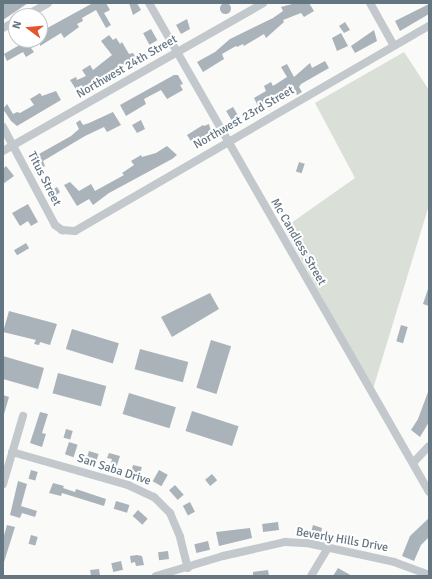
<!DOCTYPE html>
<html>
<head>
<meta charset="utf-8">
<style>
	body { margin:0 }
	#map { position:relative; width:432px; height:579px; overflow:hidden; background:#fafaf8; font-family:Signika,sans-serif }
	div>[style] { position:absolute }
	.green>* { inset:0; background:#dadfd7 }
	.building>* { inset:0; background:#aab3b9; transform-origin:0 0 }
	.round { border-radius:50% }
	.minor>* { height:8px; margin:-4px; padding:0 4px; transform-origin:4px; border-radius:4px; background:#c3c8cc }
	span { translate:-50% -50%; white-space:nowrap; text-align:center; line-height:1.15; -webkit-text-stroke:4px #fff; paint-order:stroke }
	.street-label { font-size:12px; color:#657683 }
	.frame { position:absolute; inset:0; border:4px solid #657683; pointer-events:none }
	.north { position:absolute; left:8px; top:8px; width:40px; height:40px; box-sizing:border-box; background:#fff; border:1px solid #c1c8cd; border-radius:50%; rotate:286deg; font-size:11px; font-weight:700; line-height:16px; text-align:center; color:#657683 }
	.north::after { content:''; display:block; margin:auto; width:14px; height:18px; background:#e4572e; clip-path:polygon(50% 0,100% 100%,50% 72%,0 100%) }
</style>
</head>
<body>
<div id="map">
	<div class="green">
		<div style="clip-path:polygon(404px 52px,429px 90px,429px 205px,373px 389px,284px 228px,355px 178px,315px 103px)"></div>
	</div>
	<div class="building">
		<div class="round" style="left:219.5px;top:2.5px;width:11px;height:11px"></div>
		<div style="clip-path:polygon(3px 3px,28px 3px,3px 20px)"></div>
		<div style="clip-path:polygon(93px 3px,106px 3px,110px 10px,104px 13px,111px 25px,106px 28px,96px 10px,82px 18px,83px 21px,77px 24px,79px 27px,64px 38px,61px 33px,40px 46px,40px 43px,31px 48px,34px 52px,26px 57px,23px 52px,7px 61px,4px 54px,28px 40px,40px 40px,40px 32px)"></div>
		<div style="clip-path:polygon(129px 3px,137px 3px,141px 10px,133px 15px)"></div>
		<div style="clip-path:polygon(296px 3px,309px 3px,314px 11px,304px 17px,301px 13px,283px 20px,284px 22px,266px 38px,264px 34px,244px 46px,243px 44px,237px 47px,236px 46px,222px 54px,224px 59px,203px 72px,197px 62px,215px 52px,230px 39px,273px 18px,283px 11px,281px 7px)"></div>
		<div style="clip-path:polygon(429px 4px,429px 14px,400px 31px,395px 21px)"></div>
		<div style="clip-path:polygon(187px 19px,190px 29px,181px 34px,176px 25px)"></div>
		<div style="clip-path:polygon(345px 22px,350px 30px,344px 33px,339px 26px)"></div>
		<div style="left:151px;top:29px;width:13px;height:9px;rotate:61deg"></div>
		<div style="clip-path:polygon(374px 30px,377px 41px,355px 53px,351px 46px)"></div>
		<div style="clip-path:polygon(341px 33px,348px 46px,337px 51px,332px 38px)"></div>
		<div style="clip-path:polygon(109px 35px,113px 40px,116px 38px,120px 44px,122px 42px,129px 54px,133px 53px,137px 59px,77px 91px,70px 80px,76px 77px,77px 80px,86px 76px,82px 70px,90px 65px,93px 70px,112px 55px,101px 41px)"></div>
		<div style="clip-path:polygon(325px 61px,329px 68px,301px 84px,299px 87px,302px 92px,297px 95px,293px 90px,258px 106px,254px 98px,266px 91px,264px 86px,271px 82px,273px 86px,287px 77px,281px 67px,287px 64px,294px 77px,310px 63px,312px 68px)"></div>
		<div style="clip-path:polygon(174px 75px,178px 75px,183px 84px,180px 85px,183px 90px,167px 99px,161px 90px,144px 99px,146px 104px,126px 116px,120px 105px)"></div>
		<div style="clip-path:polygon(56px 91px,61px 100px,17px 126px,11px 121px,3px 109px,7px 104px,13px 114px,17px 112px,20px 113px,34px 105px,30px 99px,40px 93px,42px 96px)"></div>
		<div style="left:233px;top:107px;width:12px;height:8px;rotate:59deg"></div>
		<div style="clip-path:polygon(113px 112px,121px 125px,107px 132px,104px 127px,85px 136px,43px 161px,45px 166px,37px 170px,30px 156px,39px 154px,71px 136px,79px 129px,76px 123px,80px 120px,83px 125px,89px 123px)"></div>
		<div style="clip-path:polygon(141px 120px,145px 129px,137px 133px,132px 125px)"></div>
		<div style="clip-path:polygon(209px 124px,212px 135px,192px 143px,187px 135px,203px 125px,204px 126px)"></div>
		<div style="clip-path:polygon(167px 146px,177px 155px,172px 159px,109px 193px,93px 205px,89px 199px,77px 206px,64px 185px,70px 182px,79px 191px,91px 184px,95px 191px,124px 175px,122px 173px,134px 165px,131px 161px,141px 155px,142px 157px,156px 153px)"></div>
		<div style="left:299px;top:162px;width:6px;height:10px;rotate:18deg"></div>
		<div style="clip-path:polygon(6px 166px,14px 176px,3px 184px,3px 169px)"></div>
		<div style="clip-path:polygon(57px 187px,60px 192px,52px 199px,49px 192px)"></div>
		<div style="clip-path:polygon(28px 204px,38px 222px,31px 226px,28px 221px,20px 226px,12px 213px)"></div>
		<div style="left:26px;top:243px;width:6px;height:14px;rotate:59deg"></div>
		<div style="clip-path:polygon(428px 289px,429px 289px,429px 306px,423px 304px)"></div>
		<div style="clip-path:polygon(210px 293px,219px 309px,172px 337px,161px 317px)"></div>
		<div style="clip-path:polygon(9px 311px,57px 324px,50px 345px,40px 342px,39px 345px,34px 344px,36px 340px,3px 332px)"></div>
		<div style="left:401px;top:325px;width:7px;height:17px;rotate:16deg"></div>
		<div style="left:72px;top:329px;width:49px;height:21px;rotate:17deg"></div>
		<div style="left:211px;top:340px;width:21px;height:50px;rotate:17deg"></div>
		<div style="left:140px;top:349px;width:50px;height:21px;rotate:15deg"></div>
		<div style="clip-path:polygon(3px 356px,44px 368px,38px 389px,3px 379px)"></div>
		<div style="left:58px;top:373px;width:50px;height:21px;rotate:15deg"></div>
		<div style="clip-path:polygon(428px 392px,429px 422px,420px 437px,411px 430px,418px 419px)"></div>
		<div style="left:129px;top:393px;width:49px;height:22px;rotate:17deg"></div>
		<div style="clip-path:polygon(3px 395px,9px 397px,4px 414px,3px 413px)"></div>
		<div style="left:192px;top:411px;width:49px;height:21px;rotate:18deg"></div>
		<div style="clip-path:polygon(40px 412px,48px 414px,42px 433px,46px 434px,42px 447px,30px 443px)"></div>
		<div style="left:66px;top:429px;width:7px;height:9px;rotate:16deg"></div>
		<div style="left:69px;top:442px;width:9px;height:13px;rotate:18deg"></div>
		<div style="left:89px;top:451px;width:10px;height:9px;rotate:17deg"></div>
		<div style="clip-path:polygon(109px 453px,120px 456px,116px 468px,110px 466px,112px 459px,107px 458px)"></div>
		<div style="left:133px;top:465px;width:9px;height:7px;rotate:13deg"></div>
		<div style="left:31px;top:470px;width:7px;height:9px;rotate:16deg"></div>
		<div style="left:159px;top:470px;width:10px;height:13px;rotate:29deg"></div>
		<div style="left:212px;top:474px;width:8px;height:9px;rotate:50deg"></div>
		<div style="clip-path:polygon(18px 481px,27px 484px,21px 506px,37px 511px,35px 517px,22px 513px,20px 518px,10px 515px)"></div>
		<div style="clip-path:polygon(53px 483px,64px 486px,63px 488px,75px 492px,76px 489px,106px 499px,104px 506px,62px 493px,61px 496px,49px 493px)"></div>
		<div style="left:175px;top:485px;width:13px;height:8px;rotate:48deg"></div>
		<div style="left:116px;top:501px;width:14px;height:8px;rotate:17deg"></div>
		<div style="left:190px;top:502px;width:11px;height:8px;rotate:63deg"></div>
		<div style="left:138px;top:510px;width:13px;height:8px;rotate:42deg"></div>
		<div style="clip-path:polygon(429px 518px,429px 537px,421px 545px,414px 561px,402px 556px,410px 536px)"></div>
		<div style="left:278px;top:522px;width:8px;height:16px;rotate:83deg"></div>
		<div style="clip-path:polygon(7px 525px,15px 527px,4px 562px,3px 539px)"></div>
		<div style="clip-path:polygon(313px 525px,322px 528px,321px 534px,311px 532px)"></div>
		<div style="clip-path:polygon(250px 528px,252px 538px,219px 546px,216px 532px)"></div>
		<div style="left:31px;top:535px;width:7px;height:9px;rotate:16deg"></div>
		<div style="left:208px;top:541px;width:9px;height:14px;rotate:77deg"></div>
		<div style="left:168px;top:551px;width:8px;height:10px;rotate:83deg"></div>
		<div style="clip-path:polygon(137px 555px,142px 556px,144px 565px,136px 566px,135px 562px,131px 563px,130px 556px)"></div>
		<div style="left:121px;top:561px;width:9px;height:10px;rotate:77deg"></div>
		<div style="clip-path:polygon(338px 568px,352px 576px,333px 576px)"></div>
		<div style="clip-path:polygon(99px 569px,100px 576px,91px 576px,90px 570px)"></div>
		<div style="clip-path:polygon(268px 570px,269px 576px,253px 576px,253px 572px)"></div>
	</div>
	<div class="minor">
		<div style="left:149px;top:3px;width:563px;rotate:60.2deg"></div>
		<div style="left:370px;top:3px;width:49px;rotate:60.8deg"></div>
		<div style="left:25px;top:16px;width:26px;rotate:-29deg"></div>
		<div style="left:3px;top:28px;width:15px;rotate:-28deg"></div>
		<div style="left:3px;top:127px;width:111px;rotate:62deg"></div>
		<div style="left:55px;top:225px;width:9px;rotate:36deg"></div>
		<div style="left:62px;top:230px;width:13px;rotate:4deg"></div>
		<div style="left:75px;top:231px;width:409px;rotate:-30.1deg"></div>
		<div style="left:3px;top:151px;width:299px;rotate:-29.6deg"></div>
		<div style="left:12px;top:452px;width:121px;rotate:15.9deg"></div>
		<div style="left:128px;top:485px;width:29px;rotate:25deg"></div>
		<div style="left:154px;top:497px;width:23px;rotate:45deg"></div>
		<div style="left:170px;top:513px;width:26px;rotate:67deg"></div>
		<div style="left:180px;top:537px;width:32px;rotate:76deg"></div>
		<div style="left:413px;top:463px;width:23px;rotate:-47deg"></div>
		<div style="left:3px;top:484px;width:71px;rotate:-73.6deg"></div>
		<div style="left:156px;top:576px;width:70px;rotate:-16.6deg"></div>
		<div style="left:223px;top:556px;width:64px;rotate:-12.7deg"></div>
		<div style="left:285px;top:542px;width:22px;rotate:3deg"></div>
		<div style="left:307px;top:543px;width:89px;rotate:12.3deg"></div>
		<div style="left:394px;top:562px;width:37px;rotate:20deg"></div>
		<div style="left:311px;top:576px;width:33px;rotate:-59deg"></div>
	</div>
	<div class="street-label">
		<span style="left:127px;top:67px;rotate:-30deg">Northwest 24th Street</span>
		<span style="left:244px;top:118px;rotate:-30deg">Northwest 23rd Street</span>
		<span style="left:44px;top:179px;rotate:63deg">Titus Street</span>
		<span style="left:298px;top:242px;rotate:60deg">Mc Candless Street</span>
		<span style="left:114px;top:470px;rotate:18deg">San Saba Drive</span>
		<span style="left:342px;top:540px;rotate:10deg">Beverly Hills Drive</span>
	</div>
	<div class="frame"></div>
	<div class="north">N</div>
</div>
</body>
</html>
